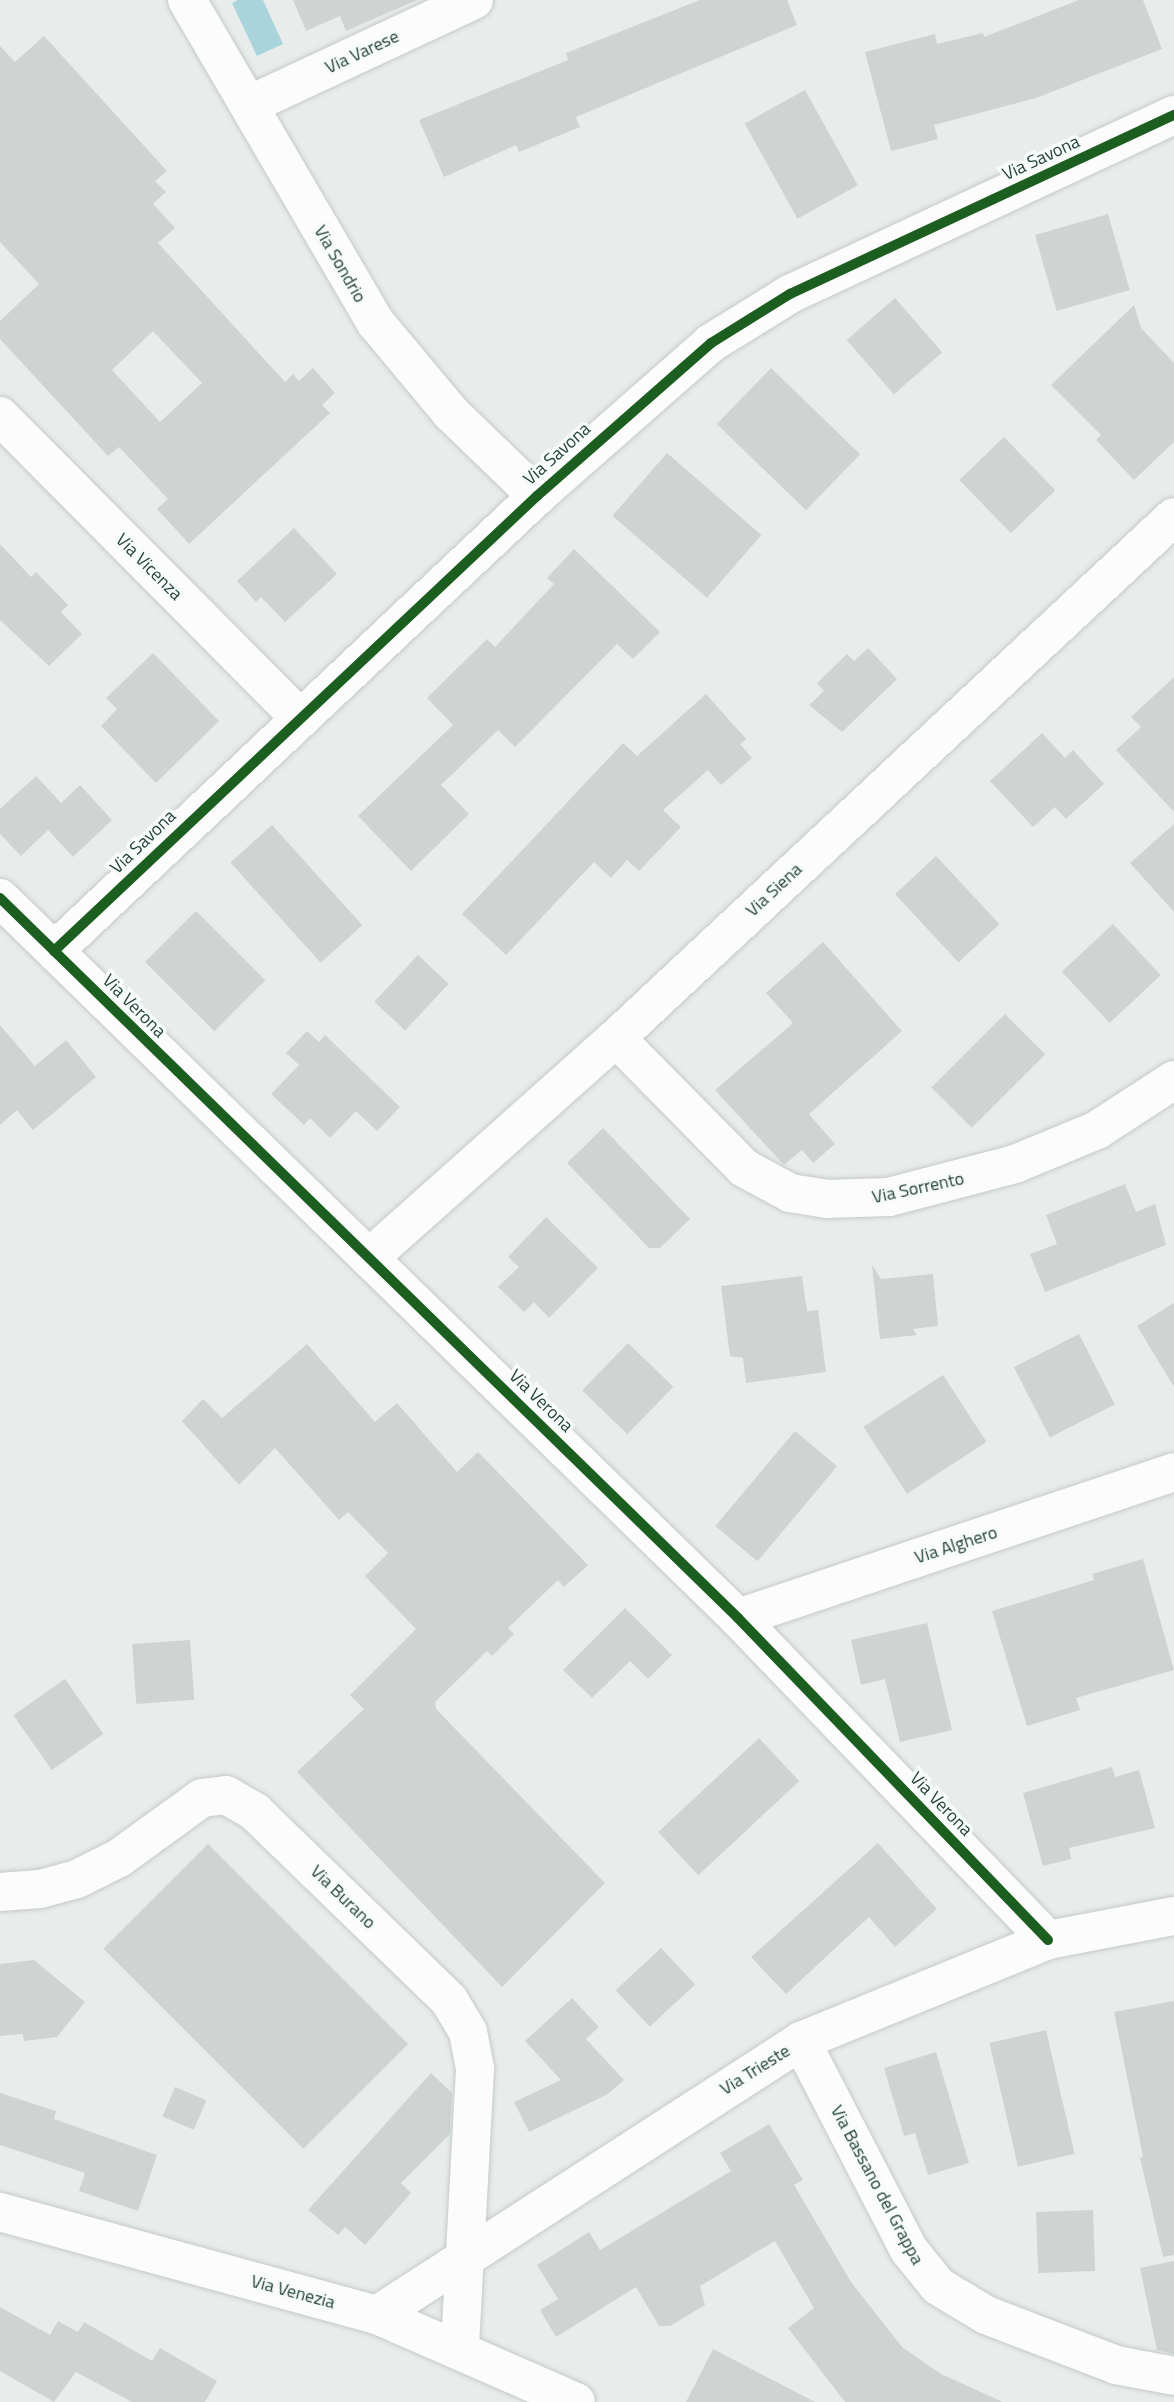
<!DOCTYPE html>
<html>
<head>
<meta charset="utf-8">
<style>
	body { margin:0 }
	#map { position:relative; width:1174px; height:2402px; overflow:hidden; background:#e8edeb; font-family:"Titillium Web",sans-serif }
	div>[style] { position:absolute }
	.water>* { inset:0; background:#a9d4db }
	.building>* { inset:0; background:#cfd4d2; transform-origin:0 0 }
	.roads { filter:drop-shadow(0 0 2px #c5cac8) drop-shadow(0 0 2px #c5cac8) }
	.minor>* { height:38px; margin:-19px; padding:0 19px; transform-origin:19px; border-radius:19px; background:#fcfcfc }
	.cycleway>* { height:10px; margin:-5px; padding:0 5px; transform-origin:5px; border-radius:5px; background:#1b5e20 }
	span { translate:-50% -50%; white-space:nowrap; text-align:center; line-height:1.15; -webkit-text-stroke:7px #f7fbf9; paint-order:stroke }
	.street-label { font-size:18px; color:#24423a }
</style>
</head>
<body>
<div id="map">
	<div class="water">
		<div style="clip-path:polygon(238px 0,263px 0,283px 44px,257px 56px,232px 3px)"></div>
	</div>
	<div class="building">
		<div style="clip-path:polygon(293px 0,417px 0,346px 31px,340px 16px,306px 31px)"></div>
		<div style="clip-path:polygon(700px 0,787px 0,797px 25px,576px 117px,580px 127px,519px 152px,516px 145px,444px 177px,419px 120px,568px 60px,566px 53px)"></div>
		<div style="clip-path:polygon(1079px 0,1143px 0,1162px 49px,1036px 98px,934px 125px,938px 139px,891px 151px,865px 52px,935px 34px,937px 44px,983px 33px,984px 37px)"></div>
		<div style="clip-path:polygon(evenodd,44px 36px,167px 171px,155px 181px,166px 192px,153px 204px,175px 228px,158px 243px,285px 382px,293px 374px,299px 381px,313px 368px,335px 393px,322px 405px,330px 413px,189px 544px,157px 509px,168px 499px,119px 447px,108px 456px,0 339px,0 321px,39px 284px,0 242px,0 46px,15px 62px,44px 36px,153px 331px,202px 383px,160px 422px,112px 370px,153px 331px)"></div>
		<div style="left:805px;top:90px;width:109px;height:69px;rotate:61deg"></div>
		<div style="left:1108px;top:214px;width:79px;height:76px;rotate:74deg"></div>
		<div style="left:895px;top:298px;width:72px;height:64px;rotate:49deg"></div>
		<div style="clip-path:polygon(1134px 305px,1141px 328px,1174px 363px,1174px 442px,1134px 480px,1096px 440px,1101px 435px,1051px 385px)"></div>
		<div style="left:771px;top:368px;width:124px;height:78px;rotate:44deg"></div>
		<div style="left:1004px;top:437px;width:74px;height:62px;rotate:46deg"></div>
		<div style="left:667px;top:453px;width:125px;height:83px;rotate:41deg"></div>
		<div style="clip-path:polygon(294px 528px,337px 574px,285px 622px,261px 597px,256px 602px,237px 581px)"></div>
		<div style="clip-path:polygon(0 544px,31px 577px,36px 572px,68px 605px,61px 612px,82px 634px,49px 666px,0 620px)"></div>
		<div style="clip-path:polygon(574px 549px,660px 632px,633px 659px,617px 644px,515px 747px,498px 730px,441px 785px,469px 814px,411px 871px,358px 816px,453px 725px,427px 698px,487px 639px,495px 647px,554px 584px,547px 578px)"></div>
		<div style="clip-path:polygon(868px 648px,897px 679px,842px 732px,809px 705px,824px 691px,817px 683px,847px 654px,854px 661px)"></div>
		<div style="clip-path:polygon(153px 653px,219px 721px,156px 783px,101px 726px,117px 709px,106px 698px)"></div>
		<div style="clip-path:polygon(1174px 677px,1174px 812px,1116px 750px,1141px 727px,1131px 717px)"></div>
		<div style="clip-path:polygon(706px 694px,746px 739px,740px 744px,752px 758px,721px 785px,708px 770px,663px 810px,681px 827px,639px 871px,627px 860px,611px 878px,594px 862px,506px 955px,462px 914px,623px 743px,637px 756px)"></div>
		<div style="clip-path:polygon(1042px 733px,1065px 758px,1073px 750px,1104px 784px,1066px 819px,1055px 807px,1033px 827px,990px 781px)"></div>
		<div style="clip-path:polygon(36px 776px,61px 803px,80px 785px,112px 820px,73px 857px,48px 830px,21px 856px,0 834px,0 809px)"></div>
		<div style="clip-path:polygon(1174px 824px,1174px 912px,1130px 863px)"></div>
		<div style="left:272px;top:825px;width:135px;height:56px;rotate:48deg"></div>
		<div style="left:936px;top:856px;width:93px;height:56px;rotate:47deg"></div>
		<div style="left:196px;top:911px;width:98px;height:72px;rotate:45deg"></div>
		<div style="left:1113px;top:924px;width:70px;height:70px;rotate:47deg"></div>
		<div style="clip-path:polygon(823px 942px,902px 1031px,809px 1114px,835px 1144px,813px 1163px,802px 1150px,784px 1165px,715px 1090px,793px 1023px,766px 993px)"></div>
		<div style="left:418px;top:955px;width:42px;height:64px;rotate:43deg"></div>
		<div style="left:1005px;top:1014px;width:57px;height:104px;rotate:45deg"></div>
		<div style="clip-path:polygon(0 1025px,35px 1066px,66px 1040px,96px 1077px,33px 1130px,17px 1110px,0 1125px)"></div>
		<div style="clip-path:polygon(307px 1031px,319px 1042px,325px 1035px,400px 1107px,377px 1131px,356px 1111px,330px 1138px,310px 1118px,304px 1125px,271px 1094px,299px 1065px,286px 1053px)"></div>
		<div style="clip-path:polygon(603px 1128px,690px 1219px,660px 1248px,649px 1248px,567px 1163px)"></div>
		<div style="clip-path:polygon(1125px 1184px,1136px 1212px,1155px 1204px,1166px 1245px,1045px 1292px,1030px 1254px,1057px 1244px,1046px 1215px)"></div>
		<div style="clip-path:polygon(546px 1217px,598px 1268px,549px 1318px,534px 1302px,524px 1312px,498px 1287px,519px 1267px,508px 1257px)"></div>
		<div style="clip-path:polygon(872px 1265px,881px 1279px,933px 1274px,938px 1326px,913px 1329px,917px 1335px,880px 1339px)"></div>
		<div style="clip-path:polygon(802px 1276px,807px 1311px,818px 1310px,826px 1372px,746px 1383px,743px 1358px,730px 1356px,721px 1286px)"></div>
		<div style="clip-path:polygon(1174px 1303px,1174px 1387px,1137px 1326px)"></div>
		<div style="left:1079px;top:1334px;width:79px;height:73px;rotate:63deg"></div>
		<div style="left:628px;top:1343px;width:63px;height:66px;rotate:44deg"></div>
		<div style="clip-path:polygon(307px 1344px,375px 1422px,397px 1403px,457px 1472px,478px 1452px,588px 1565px,564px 1587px,558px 1580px,508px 1628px,514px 1634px,492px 1656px,487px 1651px,435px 1702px,436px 1709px,605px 1883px,502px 1987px,297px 1772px,364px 1709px,350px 1695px,416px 1629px,365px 1576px,388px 1553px,348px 1512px,339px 1520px,275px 1448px,239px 1485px,182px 1421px,203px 1399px,222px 1418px)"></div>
		<div style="left:943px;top:1375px;width:80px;height:95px;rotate:57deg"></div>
		<div style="left:795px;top:1431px;width:55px;height:124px;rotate:40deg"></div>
		<div style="clip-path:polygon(1143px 1559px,1174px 1670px,1076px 1698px,1080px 1710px,1027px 1726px,992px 1611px,1094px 1580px,1092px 1574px)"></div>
		<div style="clip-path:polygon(625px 1608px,672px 1655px,648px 1679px,630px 1661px,592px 1698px,563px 1670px)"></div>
		<div style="clip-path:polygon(927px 1623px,952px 1730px,900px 1742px,885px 1679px,861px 1685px,851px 1640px)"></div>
		<div style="left:190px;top:1640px;width:60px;height:58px;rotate:86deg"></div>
		<div style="left:65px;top:1679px;width:67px;height:63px;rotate:55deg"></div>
		<div style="left:759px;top:1738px;width:59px;height:138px;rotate:47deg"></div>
		<div style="clip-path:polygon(1112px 1767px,1115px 1777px,1139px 1770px,1155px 1828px,1069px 1848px,1071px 1859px,1043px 1866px,1023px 1793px)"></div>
		<div style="clip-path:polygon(878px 1843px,937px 1909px,895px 1947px,869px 1917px,786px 1994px,751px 1957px)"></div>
		<div style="left:208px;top:1844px;width:283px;height:148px;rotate:45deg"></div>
		<div style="left:661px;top:1948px;width:50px;height:62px;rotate:47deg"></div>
		<div style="clip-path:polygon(34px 1960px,85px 2002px,57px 2037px,24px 2041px,23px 2034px,0 2036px,0 1964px)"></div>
		<div style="clip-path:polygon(572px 1998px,599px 2027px,586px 2039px,624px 2080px,608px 2094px,529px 2132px,514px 2102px,561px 2080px,525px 2041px)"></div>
		<div style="clip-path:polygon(1174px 2001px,1174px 2255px,1163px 2257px,1140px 2158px,1143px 2157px,1114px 2012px)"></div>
		<div style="left:1046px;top:2030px;width:127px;height:58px;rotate:77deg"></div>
		<div style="clip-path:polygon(936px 2052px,969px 2163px,928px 2175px,915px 2133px,904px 2136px,884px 2068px)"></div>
		<div style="clip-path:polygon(431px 2073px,452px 2093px,450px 2134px,401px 2183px,411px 2193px,365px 2245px,345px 2227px,338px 2235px,308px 2210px)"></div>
		<div style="left:175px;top:2087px;width:34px;height:32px;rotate:23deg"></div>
		<div style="clip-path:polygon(0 2093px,56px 2111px,54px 2119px,157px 2155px,138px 2211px,79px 2191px,85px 2173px,0 2145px)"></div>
		<div style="clip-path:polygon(769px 2124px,803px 2180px,794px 2185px,851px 2282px,902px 2347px,941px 2374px,1003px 2402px,845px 2402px,788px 2328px,814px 2308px,775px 2241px,700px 2286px,705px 2305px,670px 2326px,659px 2326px,636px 2287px,556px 2337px,540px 2310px,558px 2299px,537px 2265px,589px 2232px,600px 2250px,731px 2171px,720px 2153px)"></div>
		<div style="left:1093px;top:2210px;width:61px;height:57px;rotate:88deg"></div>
		<div style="clip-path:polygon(1174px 2261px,1174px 2354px,1157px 2350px,1140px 2268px)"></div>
		<div style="clip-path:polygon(0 2307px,50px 2335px,58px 2321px,78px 2332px,84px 2322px,152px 2361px,160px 2348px,217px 2381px,205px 2402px,132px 2402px,76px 2372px,54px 2402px,0 2371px)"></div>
		<div style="clip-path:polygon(713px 2349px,815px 2402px,686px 2402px)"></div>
	</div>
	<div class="roads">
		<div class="minor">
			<div style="left:187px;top:0;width:374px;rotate:59.7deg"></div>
			<div style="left:376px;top:323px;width:117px;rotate:50.2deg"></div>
			<div style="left:451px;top:413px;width:120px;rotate:44deg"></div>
			<div style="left:251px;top:104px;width:246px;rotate:-25deg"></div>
			<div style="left:0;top:416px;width:424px;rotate:45.2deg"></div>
			<div style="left:0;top:898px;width:1031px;rotate:44.29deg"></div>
			<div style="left:738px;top:1618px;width:447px;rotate:46.1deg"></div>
			<div style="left:54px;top:951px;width:664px;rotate:-43.29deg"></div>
			<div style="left:537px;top:496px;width:232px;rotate:-41.3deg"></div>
			<div style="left:711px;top:343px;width:93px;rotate:-31.8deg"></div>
			<div style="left:790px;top:294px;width:424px;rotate:-25deg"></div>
			<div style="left:616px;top:1038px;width:182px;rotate:45.4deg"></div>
			<div style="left:744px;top:1168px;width:52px;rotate:28.5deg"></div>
			<div style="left:790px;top:1193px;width:36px;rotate:9deg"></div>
			<div style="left:826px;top:1199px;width:63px;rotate:-1.8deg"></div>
			<div style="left:889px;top:1197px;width:130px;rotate:-14.7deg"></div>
			<div style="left:1015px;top:1164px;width:89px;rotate:-22.5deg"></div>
			<div style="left:1097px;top:1130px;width:92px;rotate:-33deg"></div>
			<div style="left:369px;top:1258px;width:331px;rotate:-41.7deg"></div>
			<div style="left:616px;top:1038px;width:763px;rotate:-43.04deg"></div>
			<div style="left:738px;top:1618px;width:460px;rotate:-18.5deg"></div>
			<div style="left:0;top:1892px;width:40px;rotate:-4.3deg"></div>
			<div style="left:40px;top:1889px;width:38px;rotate:-15deg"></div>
			<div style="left:77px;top:1879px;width:47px;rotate:-26.6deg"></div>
			<div style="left:119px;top:1858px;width:102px;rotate:-35.9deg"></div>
			<div style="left:202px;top:1798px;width:24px;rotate:-7deg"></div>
			<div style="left:226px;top:1795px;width:34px;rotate:30deg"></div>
			<div style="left:255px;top:1812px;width:270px;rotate:44.1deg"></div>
			<div style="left:449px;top:2000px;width:37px;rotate:59deg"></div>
			<div style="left:468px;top:2032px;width:38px;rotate:79deg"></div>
			<div style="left:475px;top:2069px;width:279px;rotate:93.1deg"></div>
			<div style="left:801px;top:2041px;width:235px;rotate:62.7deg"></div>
			<div style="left:909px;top:2250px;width:46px;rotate:51.1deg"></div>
			<div style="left:938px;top:2286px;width:56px;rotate:31.1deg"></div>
			<div style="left:986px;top:2315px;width:139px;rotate:21deg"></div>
			<div style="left:1116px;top:2365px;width:59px;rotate:10.7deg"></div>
			<div style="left:0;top:2212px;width:391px;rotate:15.3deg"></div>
			<div style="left:377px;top:2315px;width:217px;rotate:23.6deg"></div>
			<div style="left:377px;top:2315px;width:505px;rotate:-32.87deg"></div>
			<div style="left:801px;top:2041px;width:267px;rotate:-22.2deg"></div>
			<div style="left:1048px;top:1940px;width:128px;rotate:-10.8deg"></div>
		</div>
	</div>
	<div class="cycleway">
		<div style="left:0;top:898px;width:1031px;rotate:44.29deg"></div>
		<div style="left:738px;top:1618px;width:447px;rotate:46.1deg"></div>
		<div style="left:54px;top:951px;width:664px;rotate:-43.29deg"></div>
		<div style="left:537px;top:496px;width:232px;rotate:-41.3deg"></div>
		<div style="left:711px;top:343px;width:93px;rotate:-31.8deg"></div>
		<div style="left:790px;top:294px;width:424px;rotate:-25deg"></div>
	</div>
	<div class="street-label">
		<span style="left:362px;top:52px;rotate:-25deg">Via Varese</span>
		<span style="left:1041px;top:158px;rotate:-25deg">Via Savona</span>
		<span style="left:340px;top:264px;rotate:60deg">Via Sondrio</span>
		<span style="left:557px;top:454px;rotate:-42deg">Via Savona</span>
		<span style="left:149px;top:567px;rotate:45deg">Via Vicenza</span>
		<span style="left:143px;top:842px;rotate:-44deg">Via Savona</span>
		<span style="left:774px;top:890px;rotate:-43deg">Via Siena</span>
		<span style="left:134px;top:1006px;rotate:45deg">Via Verona</span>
		<span style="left:918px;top:1188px;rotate:-12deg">Via Sorrento</span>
		<span style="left:541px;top:1401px;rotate:44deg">Via Verona</span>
		<span style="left:956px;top:1545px;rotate:-18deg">Via Alghero</span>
		<span style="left:941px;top:1804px;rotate:46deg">Via Verona</span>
		<span style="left:343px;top:1897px;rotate:44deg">Via Burano</span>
		<span style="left:755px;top:2070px;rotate:-32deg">Via Trieste</span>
		<span style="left:877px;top:2185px;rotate:62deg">Via Bassano del Grappa</span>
		<span style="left:293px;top:2292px;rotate:15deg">Via Venezia</span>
	</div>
</div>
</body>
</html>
